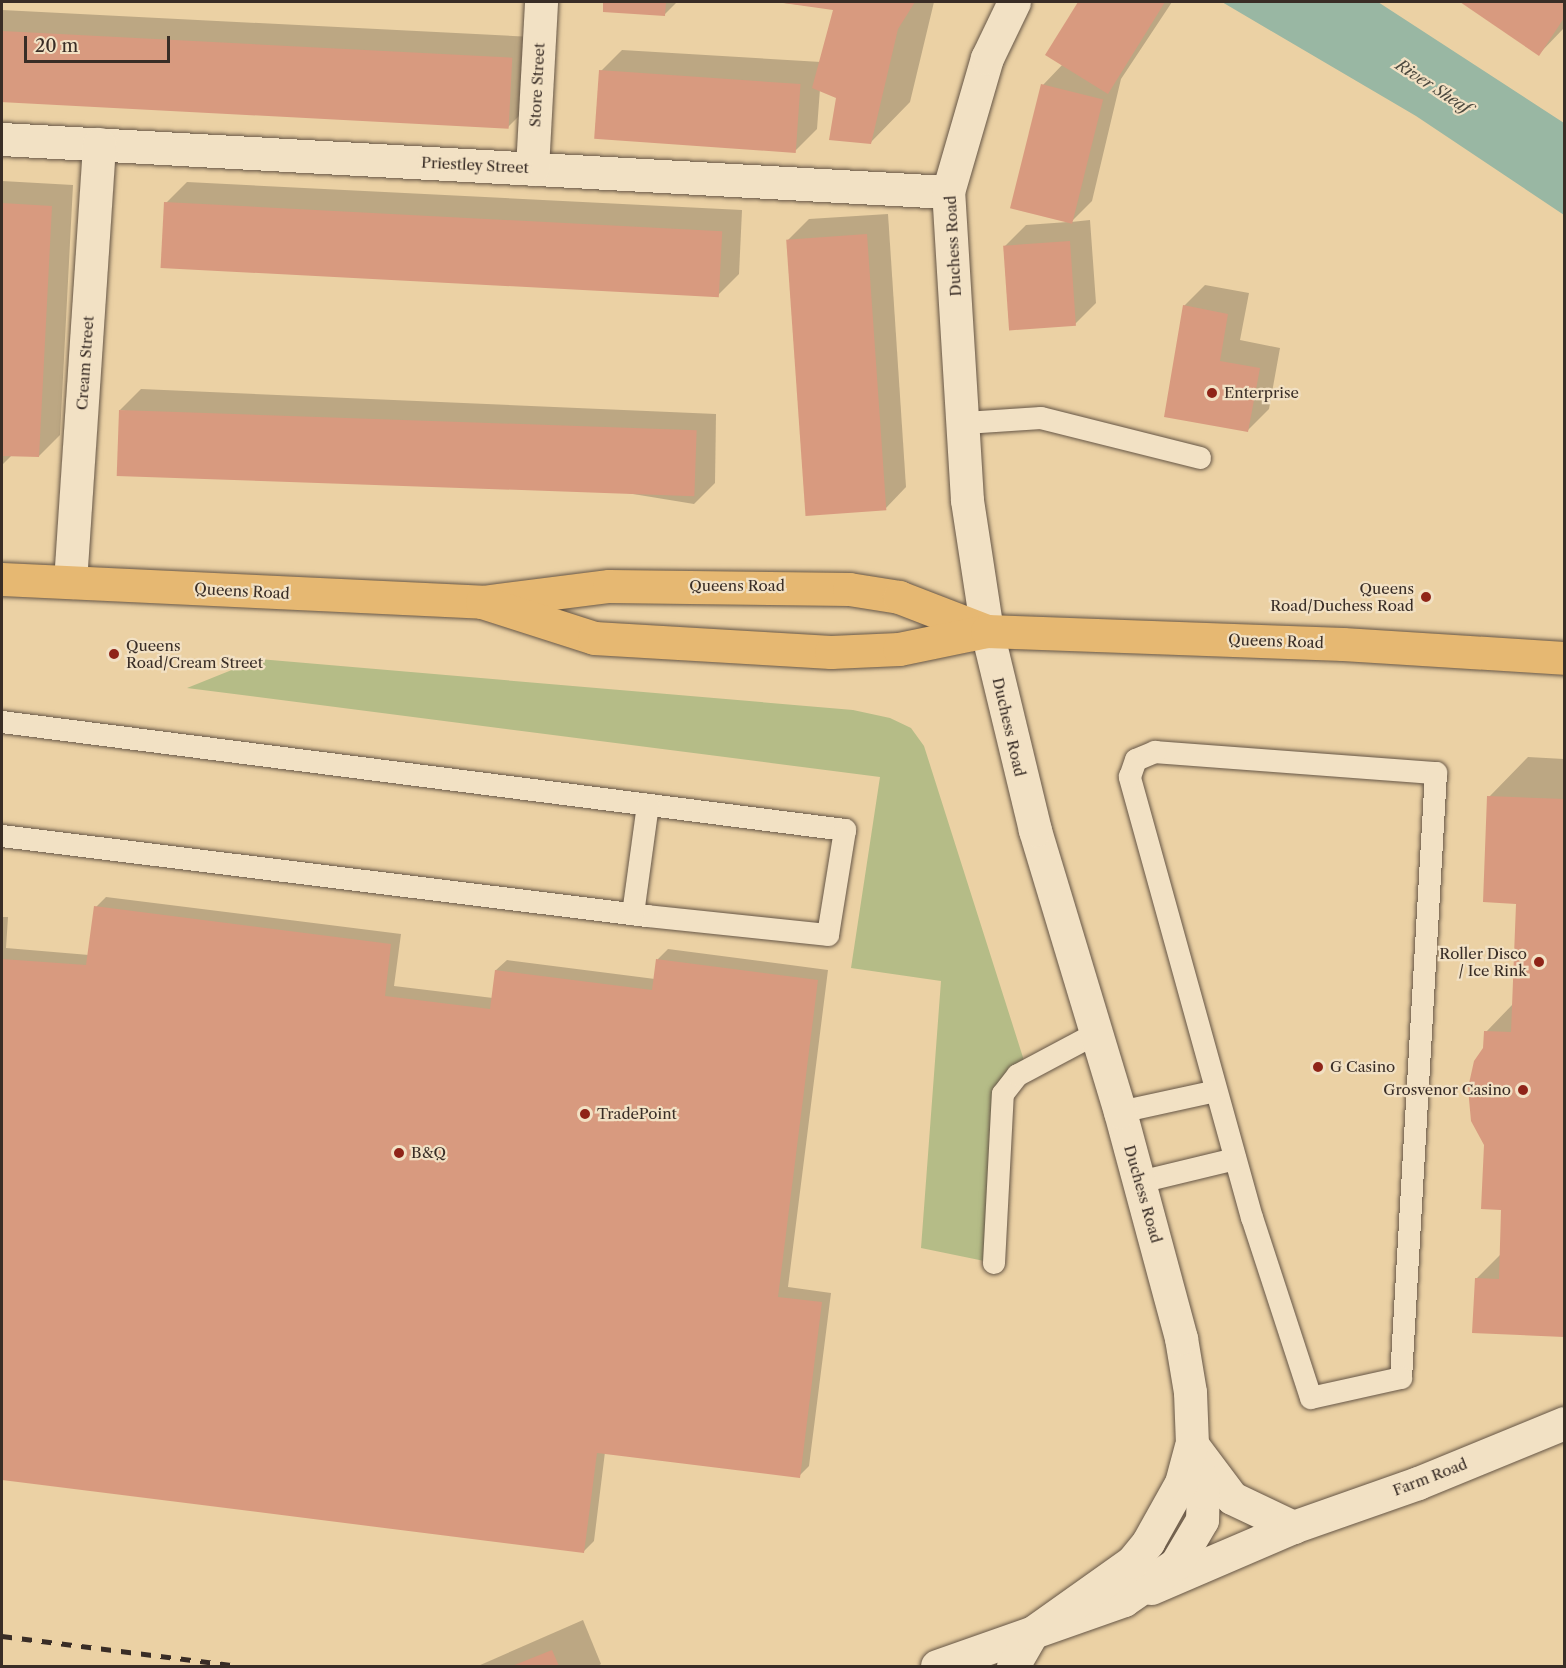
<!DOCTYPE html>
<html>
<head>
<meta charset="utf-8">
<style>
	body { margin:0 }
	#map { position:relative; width:1566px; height:1668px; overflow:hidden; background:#ebd1a4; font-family:"Libre Caslon Text",serif }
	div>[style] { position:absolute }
	.green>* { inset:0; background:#b5bc87 }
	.water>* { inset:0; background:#99b7a3 }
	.shadow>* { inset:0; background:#0003 }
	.building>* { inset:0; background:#d89a7f; transform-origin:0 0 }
	.roads { filter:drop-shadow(0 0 2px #665646) drop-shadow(0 0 2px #665646) }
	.service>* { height:22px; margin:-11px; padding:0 11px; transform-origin:11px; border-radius:11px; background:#f2e1c4 }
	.minor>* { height:33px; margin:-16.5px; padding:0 16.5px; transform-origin:16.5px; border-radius:16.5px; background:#f2e1c4 }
	.tertiary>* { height:33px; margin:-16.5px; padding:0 16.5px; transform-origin:16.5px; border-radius:16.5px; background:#f2e1c4 }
	.trunk>* { height:33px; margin:-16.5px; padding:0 16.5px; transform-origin:16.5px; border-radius:16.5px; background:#e6b872 }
	.rail>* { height:4.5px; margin-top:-2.25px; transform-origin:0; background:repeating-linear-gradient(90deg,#392d26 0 10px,transparent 0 20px) }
	.dots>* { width:16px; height:16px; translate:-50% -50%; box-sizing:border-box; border:3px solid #f2e1c4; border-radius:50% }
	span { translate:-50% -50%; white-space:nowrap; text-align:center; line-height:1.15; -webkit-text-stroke:4.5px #f2e1c4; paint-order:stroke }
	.street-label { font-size:15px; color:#392d26 }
	.poi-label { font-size:15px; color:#392d26 }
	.left { translate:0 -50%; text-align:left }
	.right { translate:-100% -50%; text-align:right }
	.water-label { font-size:16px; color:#4c493f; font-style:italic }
	.frame { position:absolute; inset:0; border:3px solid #392d26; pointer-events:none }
	.scale { position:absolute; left:24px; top:36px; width:146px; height:27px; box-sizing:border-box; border:3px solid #392d26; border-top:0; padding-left:8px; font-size:18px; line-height:21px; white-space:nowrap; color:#392d26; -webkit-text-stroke:4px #f2e1c4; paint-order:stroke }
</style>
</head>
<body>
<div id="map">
	<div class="green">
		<div style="clip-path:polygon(259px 659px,853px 710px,890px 718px,911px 728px,924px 746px,1027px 1070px,1009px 1083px,994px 1263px,921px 1248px,941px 981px,851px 968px,880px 777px,187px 688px)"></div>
	</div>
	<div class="water">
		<div style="clip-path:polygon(1222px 2px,1378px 2px,1564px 123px,1564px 215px,1416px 116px)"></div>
	</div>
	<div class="shadow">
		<div style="clip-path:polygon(605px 2px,677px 2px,664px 15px,604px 10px)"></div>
		<div style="clip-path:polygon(776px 2px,934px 2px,910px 102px,871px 142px,838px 98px,820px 89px,817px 129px,796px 150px,601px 71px,622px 50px,821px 62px,835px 9px)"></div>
		<div style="clip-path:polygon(1080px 2px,1172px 2px,1121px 79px,1092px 201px,1071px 222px,1090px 220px,1096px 303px,1075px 324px,1005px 246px,1026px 225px,1068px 222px,1043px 85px,1063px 64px,1047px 54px)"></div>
		<div style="clip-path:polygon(1463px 2px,1564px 2px,1564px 28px,1539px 54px)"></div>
		<div style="clip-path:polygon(2px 10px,533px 37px,529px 106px,508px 127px,2px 101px)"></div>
		<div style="clip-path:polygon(2px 181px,73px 185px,60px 435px,39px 456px,12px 455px,2px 465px)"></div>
		<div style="clip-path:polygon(187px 182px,742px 210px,739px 274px,718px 295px,166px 203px)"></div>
		<div style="clip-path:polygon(888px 214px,906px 487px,885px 509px,788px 240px,809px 219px)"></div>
		<div style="clip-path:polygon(1205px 285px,1249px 293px,1240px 340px,1280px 348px,1269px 409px,1248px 430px,1184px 306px)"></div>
		<div style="clip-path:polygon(141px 389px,716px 414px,715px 483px,694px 504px,120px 410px)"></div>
		<div style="clip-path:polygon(1528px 757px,1564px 759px,1564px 1336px,1473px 1332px,1476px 1279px,1501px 1254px,1503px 1206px,1485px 1145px,1485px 1048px,1486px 1032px,1513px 1004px,1518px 902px,1489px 797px)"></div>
		<div style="clip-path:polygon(106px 897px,401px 934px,394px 986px,493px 998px,496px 970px,507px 960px,655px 979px,658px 959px,668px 949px,828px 970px,788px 1287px,831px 1293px,809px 1466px,799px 1476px,605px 1452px,594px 1541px,584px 1551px,2px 1478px,2px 917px,8px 917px,6px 948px,89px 955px,96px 907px)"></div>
		<div style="clip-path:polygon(583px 1620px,601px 1664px,598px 1666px,478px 1666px)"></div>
	</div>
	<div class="building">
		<div style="clip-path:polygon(603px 2px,666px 2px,665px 16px,603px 12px)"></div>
		<div style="clip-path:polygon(776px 2px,915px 2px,898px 29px,871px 144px,829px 140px,836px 98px,812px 88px,833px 10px)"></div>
		<div style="clip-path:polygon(1078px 2px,1165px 2px,1108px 94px,1045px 55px)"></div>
		<div style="clip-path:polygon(1460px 2px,1564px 2px,1564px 18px,1539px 56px)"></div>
		<div style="left:2px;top:31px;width:511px;height:71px;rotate:3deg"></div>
		<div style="left:599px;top:70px;width:202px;height:69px;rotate:4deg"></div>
		<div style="left:1041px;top:84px;width:64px;height:128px;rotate:14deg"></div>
		<div style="left:164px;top:202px;width:559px;height:66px;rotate:3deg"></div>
		<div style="clip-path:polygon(2px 203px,52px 206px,39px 457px,2px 456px)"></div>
		<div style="left:867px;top:234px;width:277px;height:81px;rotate:86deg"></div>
		<div style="left:1070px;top:241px;width:85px;height:67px;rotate:86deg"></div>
		<div style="clip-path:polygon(1183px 305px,1228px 314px,1220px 361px,1260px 368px,1248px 432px,1164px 417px)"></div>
		<div style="left:119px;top:410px;width:578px;height:66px;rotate:2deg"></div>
		<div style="clip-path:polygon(1487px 796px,1564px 799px,1564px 1337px,1472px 1333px,1475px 1278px,1499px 1279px,1501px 1210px,1481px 1209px,1484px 1145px,1471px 1121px,1468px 1088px,1474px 1061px,1483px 1048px,1484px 1031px,1511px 1032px,1516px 904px,1483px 902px)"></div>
		<div style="clip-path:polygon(94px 906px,391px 944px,385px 996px,490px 1009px,495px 970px,652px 990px,656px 959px,818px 980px,778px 1297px,822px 1302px,800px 1478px,597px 1453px,584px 1553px,2px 1480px,2px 959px,86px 965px)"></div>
		<div style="clip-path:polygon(552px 1650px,559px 1666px,512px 1666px)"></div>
	</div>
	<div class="roads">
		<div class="service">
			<div style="left:965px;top:423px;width:76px;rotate:-3.8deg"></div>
			<div style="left:1041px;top:418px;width:164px;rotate:14.1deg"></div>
			<div style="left:2px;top:722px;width:850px;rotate:7.3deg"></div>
			<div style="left:845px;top:830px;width:106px;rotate:99.2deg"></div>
			<div style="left:828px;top:935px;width:182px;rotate:-174deg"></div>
			<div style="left:647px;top:916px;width:650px;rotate:-172.93deg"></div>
			<div style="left:1155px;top:752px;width:282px;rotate:4.3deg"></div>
			<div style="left:1436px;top:773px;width:606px;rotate:93.31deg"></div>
			<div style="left:1401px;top:1378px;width:92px;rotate:167.5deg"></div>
			<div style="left:1311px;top:1398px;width:189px;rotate:-108.1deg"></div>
			<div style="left:1252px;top:1218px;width:458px;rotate:-105.5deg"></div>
			<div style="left:1130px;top:777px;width:18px;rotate:-71deg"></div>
			<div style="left:1136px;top:760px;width:21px;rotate:-23deg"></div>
			<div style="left:633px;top:914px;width:110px;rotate:-82.2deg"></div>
			<div style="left:1120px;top:1112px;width:98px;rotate:-12.3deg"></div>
			<div style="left:1140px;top:1182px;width:98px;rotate:-13.6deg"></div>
			<div style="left:994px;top:1263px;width:169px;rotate:-87deg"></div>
			<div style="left:1003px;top:1094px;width:24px;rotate:-52deg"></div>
			<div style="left:1018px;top:1075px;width:87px;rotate:-28deg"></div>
		</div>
		<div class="minor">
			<div style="left:2px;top:139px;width:947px;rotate:3.21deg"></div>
			<div style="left:532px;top:169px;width:167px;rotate:-86.9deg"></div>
			<div style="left:70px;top:582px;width:439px;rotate:-86.2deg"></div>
			<div style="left:987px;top:631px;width:133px;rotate:-98.7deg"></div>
			<div style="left:967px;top:500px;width:309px;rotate:-93.5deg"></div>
			<div style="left:948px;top:192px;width:140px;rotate:-73.8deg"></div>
			<div style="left:987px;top:58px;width:62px;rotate:-64.3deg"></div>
			<div style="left:1193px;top:1446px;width:65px;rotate:53.1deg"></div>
			<div style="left:1232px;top:1498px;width:68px;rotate:25.4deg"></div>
			<div style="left:1151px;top:1588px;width:155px;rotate:-23.2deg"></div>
			<div style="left:1293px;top:1527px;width:133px;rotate:-19.4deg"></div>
			<div style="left:1418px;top:1483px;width:158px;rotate:-22.3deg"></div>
		</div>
		<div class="tertiary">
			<div style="left:937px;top:1666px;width:198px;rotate:-19.4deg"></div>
			<div style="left:1124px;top:1600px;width:63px;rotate:-34.7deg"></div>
			<div style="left:1176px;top:1564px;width:51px;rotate:-59.4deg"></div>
			<div style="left:1202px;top:1520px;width:28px;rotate:-88deg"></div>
			<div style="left:1203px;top:1492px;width:49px;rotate:-102.9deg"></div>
			<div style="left:1192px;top:1444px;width:52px;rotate:-92.2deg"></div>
			<div style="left:1190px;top:1392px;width:55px;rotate:-99.5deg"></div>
			<div style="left:1181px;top:1338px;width:234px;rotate:-105.1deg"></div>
			<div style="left:1120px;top:1112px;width:295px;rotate:-106.8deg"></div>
			<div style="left:1035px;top:830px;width:205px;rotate:-103.6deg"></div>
			<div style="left:1013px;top:1666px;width:38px;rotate:-60deg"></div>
			<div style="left:1032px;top:1633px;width:123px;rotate:-35.4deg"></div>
			<div style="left:1132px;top:1562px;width:26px;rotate:-51deg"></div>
			<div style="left:1148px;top:1542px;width:68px;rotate:-60.8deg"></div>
			<div style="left:1181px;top:1483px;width:38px;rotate:-75deg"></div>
		</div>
		<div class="trunk">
			<div style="left:2px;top:579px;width:481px;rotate:2.7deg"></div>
			<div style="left:482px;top:602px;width:128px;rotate:-7.2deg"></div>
			<div style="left:609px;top:586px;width:240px;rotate:0.7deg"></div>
			<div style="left:849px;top:589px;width:51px;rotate:9.1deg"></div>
			<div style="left:899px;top:597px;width:94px;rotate:21.1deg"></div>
			<div style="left:482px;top:602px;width:118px;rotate:17.8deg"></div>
			<div style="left:594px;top:638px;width:237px;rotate:3.4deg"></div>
			<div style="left:831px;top:652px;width:68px;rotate:-2.5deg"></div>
			<div style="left:899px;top:649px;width:90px;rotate:-11.6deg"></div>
			<div style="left:987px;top:631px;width:356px;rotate:2.1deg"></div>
			<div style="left:1343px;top:644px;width:221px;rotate:3.6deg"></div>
		</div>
	</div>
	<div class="rail">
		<div style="left:2px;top:1636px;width:239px;rotate:7.2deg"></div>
	</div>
	<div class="dots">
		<div style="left:1212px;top:393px;background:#8f2418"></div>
		<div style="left:1426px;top:597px;background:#8f2418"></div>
		<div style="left:114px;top:654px;background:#8f2418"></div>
		<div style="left:1539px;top:962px;background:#8f2418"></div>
		<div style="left:1318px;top:1067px;background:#8f2418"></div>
		<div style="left:1523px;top:1090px;background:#8f2418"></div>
		<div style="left:585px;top:1114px;background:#8f2418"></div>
		<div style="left:399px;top:1153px;background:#8f2418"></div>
	</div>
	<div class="street-label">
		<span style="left:537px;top:85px;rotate:-87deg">Store Street</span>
		<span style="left:475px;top:165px;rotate:3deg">Priestley Street</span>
		<span style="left:953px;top:246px;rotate:-93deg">Duchess Road</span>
		<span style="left:85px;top:363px;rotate:-86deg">Cream Street</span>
		<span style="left:737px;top:586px">Queens Road</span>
		<span style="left:242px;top:591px;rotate:3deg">Queens Road</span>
		<span style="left:1276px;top:641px;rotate:2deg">Queens Road</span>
		<span style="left:1009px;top:727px;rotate:77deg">Duchess Road</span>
		<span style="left:1143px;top:1194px;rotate:74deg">Duchess Road</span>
		<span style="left:1430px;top:1477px;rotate:-21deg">Farm Road</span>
	</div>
	<div class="poi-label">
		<span class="left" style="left:1224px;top:393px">Enterprise</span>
		<span class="right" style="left:1414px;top:597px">Queens<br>Road/Duchess Road</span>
		<span class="left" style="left:126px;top:654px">Queens<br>Road/Cream Street</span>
		<span class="right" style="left:1527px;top:962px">Roller Disco<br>/ Ice Rink</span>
		<span class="left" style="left:1330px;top:1067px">G Casino</span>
		<span class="right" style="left:1511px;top:1090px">Grosvenor Casino</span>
		<span class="left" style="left:597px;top:1114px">TradePoint</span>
		<span class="left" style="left:411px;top:1153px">B&amp;Q</span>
	</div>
	<div class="water-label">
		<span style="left:1433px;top:86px;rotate:33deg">River Sheaf</span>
	</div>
	<div class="frame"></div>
	<div class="scale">20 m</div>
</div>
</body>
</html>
